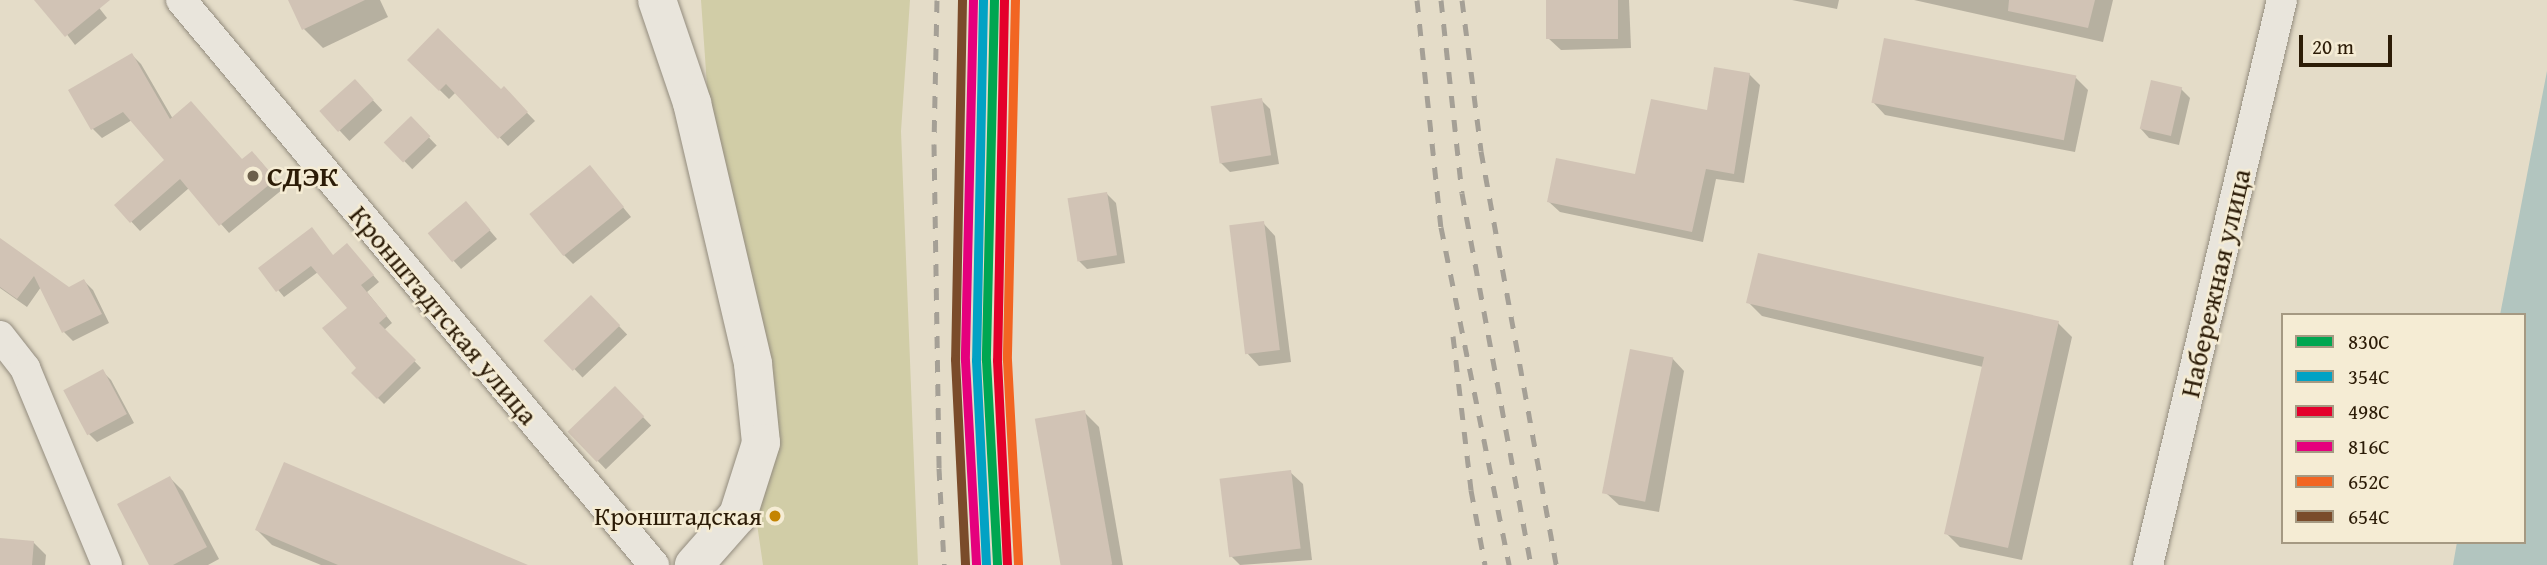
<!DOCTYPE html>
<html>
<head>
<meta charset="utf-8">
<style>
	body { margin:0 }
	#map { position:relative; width:2547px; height:565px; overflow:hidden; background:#e4dcc8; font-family:"Gentium Book Plus",serif }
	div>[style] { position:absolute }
	.green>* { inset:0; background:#d1cda7 }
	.water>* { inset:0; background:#b2c5bf }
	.shadow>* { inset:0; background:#0003; transform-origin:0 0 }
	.building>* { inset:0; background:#d1c3b5; transform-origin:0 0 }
	.roads { filter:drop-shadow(0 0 2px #938c7e) drop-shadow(0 0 2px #938c7e) }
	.street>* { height:30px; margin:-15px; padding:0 15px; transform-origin:15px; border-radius:15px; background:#e9e5dc }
	.secondary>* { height:38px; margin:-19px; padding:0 19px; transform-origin:19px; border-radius:19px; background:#e9e5dc }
	.rail>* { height:5px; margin-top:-2.5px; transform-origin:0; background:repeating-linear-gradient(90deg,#a5a096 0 12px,transparent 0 24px) }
	.rail-1>* { height:9px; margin:-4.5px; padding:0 4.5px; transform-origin:4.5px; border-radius:4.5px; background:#00a651 }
	.rail-2>* { height:9px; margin:-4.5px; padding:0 4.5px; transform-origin:4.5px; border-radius:4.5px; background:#02a2c4 }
	.rail-3>* { height:9px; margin:-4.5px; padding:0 4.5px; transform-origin:4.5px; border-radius:4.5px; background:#e4002b }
	.rail-4>* { height:9px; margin:-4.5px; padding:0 4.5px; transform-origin:4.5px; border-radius:4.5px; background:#e5007d }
	.rail-5>* { height:9px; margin:-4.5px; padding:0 4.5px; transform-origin:4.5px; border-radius:4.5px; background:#f26522 }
	.rail-6>* { height:9px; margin:-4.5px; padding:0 4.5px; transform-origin:4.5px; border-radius:4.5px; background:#7a4b2a }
	.dots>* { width:19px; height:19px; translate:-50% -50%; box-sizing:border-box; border:4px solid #f5ecd4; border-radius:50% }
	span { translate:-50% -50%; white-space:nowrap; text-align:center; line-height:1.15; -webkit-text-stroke:5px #f5ecd4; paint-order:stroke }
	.bus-label { font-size:26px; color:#2c1c07 }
	.right { translate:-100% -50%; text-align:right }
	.poi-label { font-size:28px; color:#2c1c07; font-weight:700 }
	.left { translate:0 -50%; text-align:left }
	.street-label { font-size:28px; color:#2c1c07 }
	.legend { position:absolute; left:2281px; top:313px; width:245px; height:231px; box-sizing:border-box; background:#f5ecd4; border:2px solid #a59982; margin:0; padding:9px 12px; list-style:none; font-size:21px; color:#2c1c07 }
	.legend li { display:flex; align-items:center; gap:14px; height:35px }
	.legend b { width:35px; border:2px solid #a59982 }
	.scale { position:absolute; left:2299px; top:35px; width:93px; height:32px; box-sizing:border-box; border:4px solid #2c1c07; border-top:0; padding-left:9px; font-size:21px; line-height:24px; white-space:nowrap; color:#2c1c07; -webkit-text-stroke:5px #f5ecd4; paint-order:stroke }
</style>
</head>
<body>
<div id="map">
	<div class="green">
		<div style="clip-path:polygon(701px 0,910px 0,901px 131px,918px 565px,763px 565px,757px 524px,778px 422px,708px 100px)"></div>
	</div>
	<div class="water">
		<div style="clip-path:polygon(2547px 71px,2547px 565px,2453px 565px,2457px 542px,2524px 542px,2524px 315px,2500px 315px)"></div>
	</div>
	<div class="shadow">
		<div style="clip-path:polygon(41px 0,93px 0,107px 18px,75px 45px)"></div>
		<div style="clip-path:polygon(290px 0,380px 0,388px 17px,323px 48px,304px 29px)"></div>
		<div style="clip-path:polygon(1548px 0,1629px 0,1631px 48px,1561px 50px,1548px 38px)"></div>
		<div style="clip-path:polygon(1792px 0,1839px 0,1837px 9px)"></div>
		<div style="clip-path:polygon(1914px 0,2113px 0,2103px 42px)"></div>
		<div style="clip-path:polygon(132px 55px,141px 64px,173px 119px,242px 161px,261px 162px,283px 189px,229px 233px,189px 188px,140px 231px,116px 205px,167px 160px,132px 120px,102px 138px,93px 129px,70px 90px)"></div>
		<div style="clip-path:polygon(409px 60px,501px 92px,504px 89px,535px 121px,508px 146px,456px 92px,449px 99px)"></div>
		<div style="clip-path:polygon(1749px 74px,1760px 85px,1744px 183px,1716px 179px,1703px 242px,1560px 212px,1549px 202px,1637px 176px)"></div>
		<div style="clip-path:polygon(2075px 77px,2088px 90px,2075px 152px,1885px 115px,1873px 102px)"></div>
		<div style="left:355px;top:81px;width:40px;height:45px;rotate:47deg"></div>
		<div style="clip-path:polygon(2181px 89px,2190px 98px,2179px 145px,2149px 138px,2141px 129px)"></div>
		<div style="clip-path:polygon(1261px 100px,1270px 109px,1279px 164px,1230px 172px,1221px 163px)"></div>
		<div style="left:411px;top:119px;width:37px;height:34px;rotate:46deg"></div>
		<div style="clip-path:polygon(590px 167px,631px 217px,573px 264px,564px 255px)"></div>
		<div style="clip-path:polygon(1107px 194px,1116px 203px,1125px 263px,1087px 269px,1078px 260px)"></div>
		<div style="clip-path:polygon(474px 212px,497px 239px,461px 269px,453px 260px)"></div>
		<div style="clip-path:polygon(1263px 223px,1275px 236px,1291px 362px,1259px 366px,1247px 353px)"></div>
		<div style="clip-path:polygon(0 240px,69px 289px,84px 281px,93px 290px,109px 323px,73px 341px,64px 332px,41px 287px,27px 307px,0 288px)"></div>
		<div style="clip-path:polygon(353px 252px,379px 282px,367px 292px,392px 323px,384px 330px,421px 368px,384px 404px,353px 373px,358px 368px,349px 308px,318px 272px,284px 297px,260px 268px)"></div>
		<div style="left:591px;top:297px;width:52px;height:62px;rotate:46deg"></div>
		<div style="clip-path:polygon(1748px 302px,2058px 323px,2072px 337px,2022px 560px,1960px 547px,1946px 533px,1983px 367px,1762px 316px)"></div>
		<div style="clip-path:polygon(1672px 358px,1684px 371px,1659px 512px,1619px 505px,1606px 493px)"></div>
		<div style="clip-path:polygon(102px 371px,111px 380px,134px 423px,97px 442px,89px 434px)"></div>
		<div style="left:615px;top:388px;width:52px;height:63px;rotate:46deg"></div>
		<div style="clip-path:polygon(1084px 412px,1099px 427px,1123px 565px,1063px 565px)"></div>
		<div style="clip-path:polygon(1290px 472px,1303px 484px,1312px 560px,1240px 565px,1231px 556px)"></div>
		<div style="clip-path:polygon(170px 478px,183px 491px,219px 559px,208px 565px,151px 565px)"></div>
		<div style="clip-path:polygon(257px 530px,524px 565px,321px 565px,272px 545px)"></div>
		<div style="clip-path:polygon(0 539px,33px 542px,46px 555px,45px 565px,0 565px)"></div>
	</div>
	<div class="building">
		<div style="clip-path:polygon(34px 0,110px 0,65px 37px)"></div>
		<div style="clip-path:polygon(288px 0,365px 0,302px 30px)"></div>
		<div style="left:1546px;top:0;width:72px;height:39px"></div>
		<div style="clip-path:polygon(2009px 0,2095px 0,2088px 28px,2008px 11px)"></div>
		<div style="clip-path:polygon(438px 28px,501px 89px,504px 86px,528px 112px,498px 139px,446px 84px,439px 91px,407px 60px)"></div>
		<div style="left:1884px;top:38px;width:196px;height:66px;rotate:11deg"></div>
		<div style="clip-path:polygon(132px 53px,170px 119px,191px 101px,242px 159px,252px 151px,276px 179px,219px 226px,180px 179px,130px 223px,114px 205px,164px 160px,123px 112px,91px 130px,68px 90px)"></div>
		<div style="clip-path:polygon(1714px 67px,1750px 73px,1734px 174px,1706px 169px,1692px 232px,1547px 202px,1556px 158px,1635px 174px,1651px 99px,1707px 110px)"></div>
		<div style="left:355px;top:79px;width:28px;height:48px;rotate:48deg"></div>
		<div style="left:2151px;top:80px;width:32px;height:50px;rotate:13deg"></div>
		<div style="left:1262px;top:98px;width:58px;height:52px;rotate:81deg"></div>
		<div style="left:411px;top:116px;width:28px;height:38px;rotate:46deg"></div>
		<div style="left:590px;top:165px;width:54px;height:78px;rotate:51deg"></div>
		<div style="left:1107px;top:192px;width:64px;height:40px;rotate:81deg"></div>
		<div style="left:466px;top:201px;width:38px;height:50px;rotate:50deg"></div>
		<div style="left:1264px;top:221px;width:130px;height:35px;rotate:83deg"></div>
		<div style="clip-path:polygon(312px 227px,333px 255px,347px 243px,374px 275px,361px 285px,387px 316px,379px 323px,416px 360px,377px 399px,351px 373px,356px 368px,322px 328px,347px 308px,311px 266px,276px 292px,258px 268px)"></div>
		<div style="clip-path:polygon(0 238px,69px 287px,84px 279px,102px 314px,62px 333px,34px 276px,17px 299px,0 287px)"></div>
		<div style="clip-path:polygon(1758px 253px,2059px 321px,2008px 548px,1944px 534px,1984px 357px,1746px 303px)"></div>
		<div style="left:591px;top:295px;width:42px;height:66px;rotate:46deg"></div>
		<div style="left:1630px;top:349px;width:44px;height:147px;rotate:11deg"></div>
		<div style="left:103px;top:369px;width:51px;height:45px;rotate:62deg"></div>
		<div style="left:615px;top:386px;width:42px;height:66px;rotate:46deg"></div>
		<div style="left:1085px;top:410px;width:157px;height:51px;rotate:80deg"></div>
		<div style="clip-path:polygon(284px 462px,528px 565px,338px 565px,255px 530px)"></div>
		<div style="left:1291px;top:470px;width:79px;height:72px;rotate:83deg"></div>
		<div style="clip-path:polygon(170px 476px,207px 547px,173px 565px,149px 565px,117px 504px)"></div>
		<div style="clip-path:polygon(0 538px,34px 541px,32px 565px,0 565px)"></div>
	</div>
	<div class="roads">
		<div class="street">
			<div style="left:181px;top:0;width:737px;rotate:50.07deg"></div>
			<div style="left:0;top:336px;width:41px;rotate:52deg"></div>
			<div style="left:25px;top:368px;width:213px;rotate:67.4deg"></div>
			<div style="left:2148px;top:565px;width:581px;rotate:-76.66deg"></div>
		</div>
		<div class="secondary">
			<div style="left:657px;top:0;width:109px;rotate:71.2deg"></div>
			<div style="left:692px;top:103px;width:268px;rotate:76.8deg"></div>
			<div style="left:753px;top:364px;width:79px;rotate:84.2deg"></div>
			<div style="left:761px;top:443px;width:76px;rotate:107.7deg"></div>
			<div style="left:738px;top:515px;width:67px;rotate:131.3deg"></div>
		</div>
	</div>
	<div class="rail">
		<div style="left:937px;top:0;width:144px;rotate:91.2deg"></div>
		<div style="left:934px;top:144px;width:324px;rotate:89.1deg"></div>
		<div style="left:939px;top:468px;width:97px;rotate:87deg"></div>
		<div style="left:1417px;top:0;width:228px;rotate:84deg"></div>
		<div style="left:1441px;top:227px;width:345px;rotate:78.6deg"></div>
		<div style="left:1441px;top:0;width:194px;rotate:83.8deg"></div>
		<div style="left:1462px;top:193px;width:378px;rotate:79.5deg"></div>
		<div style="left:1462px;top:0;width:152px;rotate:82.8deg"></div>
		<div style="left:1481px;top:151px;width:421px;rotate:79.7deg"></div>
		<div style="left:1453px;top:336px;width:155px;rotate:83.3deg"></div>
		<div style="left:1471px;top:490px;width:76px;rotate:79.4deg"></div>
	</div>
	<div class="rail-1">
		<div style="left:994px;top:0;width:360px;rotate:91.3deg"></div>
		<div style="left:986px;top:360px;width:205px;rotate:86.9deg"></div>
	</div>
	<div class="rail-2">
		<div style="left:983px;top:0;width:360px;rotate:91.1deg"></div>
		<div style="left:976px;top:360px;width:205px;rotate:87.2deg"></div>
	</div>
	<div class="rail-3">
		<div style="left:1004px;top:0;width:360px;rotate:91.1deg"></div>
		<div style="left:997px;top:360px;width:204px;rotate:87.2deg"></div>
	</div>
	<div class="rail-4">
		<div style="left:973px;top:0;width:360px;rotate:91.3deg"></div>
		<div style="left:965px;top:360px;width:205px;rotate:86.9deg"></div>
	</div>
	<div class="rail-5">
		<div style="left:1015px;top:0;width:360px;rotate:91.3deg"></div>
		<div style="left:1007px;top:360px;width:204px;rotate:86.9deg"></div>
	</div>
	<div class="rail-6">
		<div style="left:962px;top:0;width:359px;rotate:91.1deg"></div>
		<div style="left:955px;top:359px;width:206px;rotate:87.2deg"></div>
	</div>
	<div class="dots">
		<div style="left:253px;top:176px;background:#6c5f4b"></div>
		<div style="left:775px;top:516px;background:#c48402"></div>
	</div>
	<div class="bus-label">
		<span class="right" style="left:762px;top:516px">Кронштадская</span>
	</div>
	<div class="poi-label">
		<span class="left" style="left:267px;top:176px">СДЭК</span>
	</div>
	<div class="street-label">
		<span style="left:2215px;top:283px;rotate:-77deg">Набережная улица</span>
		<span style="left:444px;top:315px;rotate:50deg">Кронштадтская улица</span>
	</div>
	<ul class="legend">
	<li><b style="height:9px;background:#00a651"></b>830С</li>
	<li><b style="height:9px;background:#02a2c4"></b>354С</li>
	<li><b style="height:9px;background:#e4002b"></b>498С</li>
	<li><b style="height:9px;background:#e5007d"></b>816С</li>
	<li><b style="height:9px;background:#f26522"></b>652С</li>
	<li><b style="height:9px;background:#7a4b2a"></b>654С</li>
	</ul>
	<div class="scale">20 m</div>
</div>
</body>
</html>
